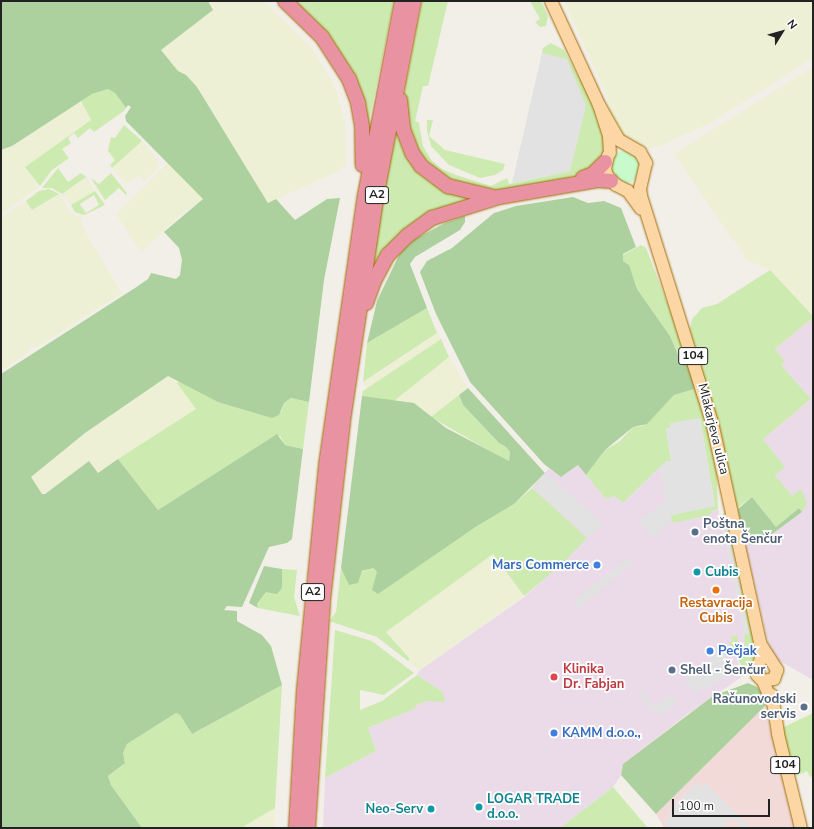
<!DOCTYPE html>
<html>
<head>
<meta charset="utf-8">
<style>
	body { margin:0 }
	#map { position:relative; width:814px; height:829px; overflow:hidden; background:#f2efe9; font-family:"Nunito Sans",sans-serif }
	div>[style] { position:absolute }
	.commercial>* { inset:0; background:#f2dad9 }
	.industrial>* { inset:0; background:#ebdbe8 }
	.farmland>* { inset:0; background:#eef0d5; transform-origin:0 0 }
	.grass>* { inset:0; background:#cdebb0 }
	.forest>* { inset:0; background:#add19e }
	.park>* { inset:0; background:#c8facc }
	.round { border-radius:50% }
	.parking>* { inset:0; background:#e2e2e2; transform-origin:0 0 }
	.roads { filter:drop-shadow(0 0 1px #a06b00) drop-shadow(0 0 1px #a06b00) }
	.primary>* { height:12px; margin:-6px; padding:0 6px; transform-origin:6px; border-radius:6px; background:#fcd6a4 }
	.motorway>* { height:14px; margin:-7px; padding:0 7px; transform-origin:7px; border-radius:7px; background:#e892a2 }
	.dots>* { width:11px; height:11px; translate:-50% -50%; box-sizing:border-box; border:2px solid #fff; border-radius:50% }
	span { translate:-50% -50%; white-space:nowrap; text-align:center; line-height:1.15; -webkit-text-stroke:3.5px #fff; paint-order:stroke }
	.shield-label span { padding:1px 3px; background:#fff; border:1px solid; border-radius:3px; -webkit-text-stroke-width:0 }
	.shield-label { font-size:12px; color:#222; font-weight:700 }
	.street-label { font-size:13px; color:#222 }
	.service-label { font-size:13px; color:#4e5e75; font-weight:700 }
	.left { translate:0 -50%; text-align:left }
	.right { translate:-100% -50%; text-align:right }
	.shop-label { font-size:13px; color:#366cbe; font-weight:700 }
	.culture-label { font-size:13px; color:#0d838f; font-weight:700 }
	.food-label { font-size:13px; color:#c56008; font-weight:700 }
	.health-label { font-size:13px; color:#be3a42; font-weight:700 }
	.frame { position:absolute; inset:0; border:2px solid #222; pointer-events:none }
	.north { position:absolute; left:762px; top:12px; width:40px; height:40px; -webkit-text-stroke:3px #fff; paint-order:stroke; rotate:53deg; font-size:11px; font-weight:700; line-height:16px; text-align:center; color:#222 }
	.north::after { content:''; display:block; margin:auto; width:14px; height:18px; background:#222; clip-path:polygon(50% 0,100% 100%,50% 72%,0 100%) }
	.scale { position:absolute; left:672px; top:799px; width:98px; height:18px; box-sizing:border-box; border:2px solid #222; border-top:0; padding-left:5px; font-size:12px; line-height:14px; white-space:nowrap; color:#222; -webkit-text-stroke:3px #fff; paint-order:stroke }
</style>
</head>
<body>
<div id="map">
	<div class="commercial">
		<div style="clip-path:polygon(765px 706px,794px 828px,664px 828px,656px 814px)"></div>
	</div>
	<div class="industrial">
		<div style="clip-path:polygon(810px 320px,813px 324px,813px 680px,771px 656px,744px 539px,754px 545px,802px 512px,801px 489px,792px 497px,775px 475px,784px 467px,763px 439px,811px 399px,781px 365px,785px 361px,775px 349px)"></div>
		<div style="clip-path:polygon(665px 462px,673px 523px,718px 509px,749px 634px,745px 647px,736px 655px,743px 676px,685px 716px,623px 764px,621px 775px,613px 787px,560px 828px,323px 828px,325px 778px,376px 751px,368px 728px,415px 708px,415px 706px,443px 692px,417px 675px,420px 670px,523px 598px,562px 563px,532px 488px,549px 468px,561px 477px,578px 465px,606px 499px,614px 496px,623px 503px)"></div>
	</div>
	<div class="farmland">
		<div style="clip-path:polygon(208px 1px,264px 1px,313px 50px,335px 87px,345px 122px,346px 165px,338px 171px,268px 203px,197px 87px,178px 71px,161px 50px,213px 8px)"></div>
		<div style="clip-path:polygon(564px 1px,813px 1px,813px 58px,710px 123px,664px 144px,646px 149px,625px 138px,616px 127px,608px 109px,608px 98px)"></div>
		<div style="clip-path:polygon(813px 67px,813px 316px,770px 270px,747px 260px,674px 154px)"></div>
		<div style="clip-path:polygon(81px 101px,91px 120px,25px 167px,40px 186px,1px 214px,1px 150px,12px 146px)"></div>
		<div style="clip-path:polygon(142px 141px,157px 158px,160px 166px,144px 182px,139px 176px,126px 184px,112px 168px)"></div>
		<div style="clip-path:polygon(168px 163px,201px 196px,203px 201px,187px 210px,141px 252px,116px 214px)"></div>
		<div style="clip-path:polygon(86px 177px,95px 191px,71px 205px,62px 194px)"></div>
		<div style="clip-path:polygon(59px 194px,72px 214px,82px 217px,81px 224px,90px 240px,122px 293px,37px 347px,28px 346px,30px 350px,27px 353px,1px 371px,1px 217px,26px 201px,32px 210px)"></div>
		<div style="left:437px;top:333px;width:7px;height:89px;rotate:56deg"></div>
		<div style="clip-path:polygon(449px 357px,468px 388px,431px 417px,414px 403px,394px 401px)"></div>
		<div style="clip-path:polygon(168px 376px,179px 384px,196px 409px,98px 473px,88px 461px,58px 485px,42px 494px,31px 480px,31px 477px,85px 433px)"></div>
		<div style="clip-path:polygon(493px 554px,524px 596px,420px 670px,410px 663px,410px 658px,386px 632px)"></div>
		<div style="clip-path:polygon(275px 808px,274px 828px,241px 828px,247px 824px)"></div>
	</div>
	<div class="grass">
		<div style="clip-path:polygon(289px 1px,394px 1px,367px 131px,361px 105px)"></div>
		<div style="clip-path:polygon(422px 1px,448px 1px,428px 86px,423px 86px,415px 121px,419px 123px,423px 146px,432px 161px,442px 169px,456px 175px,491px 186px,507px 178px,509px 184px,570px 171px,567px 60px,542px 53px,543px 48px,551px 43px,564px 50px,592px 102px,607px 144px,599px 164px,580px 175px,532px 187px,493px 192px,468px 190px,424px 165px,402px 106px)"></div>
		<div style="clip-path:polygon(530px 1px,541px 1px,548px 16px,546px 26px,540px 27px,535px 22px,540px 19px)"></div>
		<div style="clip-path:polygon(108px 89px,115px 93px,126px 108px,124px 111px,94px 132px,90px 128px,78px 138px,74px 133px,68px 138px,71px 143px,62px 149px,69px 158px,52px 170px,40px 186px,25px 167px,91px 120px,81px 101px,92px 94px)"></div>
		<div style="clip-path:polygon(427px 120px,433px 120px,429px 136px,445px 150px,505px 164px,503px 170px,495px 175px,480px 178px,449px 165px,431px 146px,427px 131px)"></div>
		<div style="clip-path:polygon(124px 125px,142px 141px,112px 168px,110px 165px,115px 160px,108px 151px,111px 137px,115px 138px)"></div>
		<div style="clip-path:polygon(396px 128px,403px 146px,475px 197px,377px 264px,372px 262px)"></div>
		<div style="clip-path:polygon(58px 168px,68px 182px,81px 173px,86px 177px,62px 194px,52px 188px,42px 188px)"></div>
		<div style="clip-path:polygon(111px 173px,127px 193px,126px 195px,119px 188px,105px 200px,91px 178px,99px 184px)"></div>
		<div style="clip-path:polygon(49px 189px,59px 194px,32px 210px,26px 201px,39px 191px)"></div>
		<div style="clip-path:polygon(evenodd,95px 191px,105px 205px,84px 215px,75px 212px,71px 205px,95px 191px,94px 195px,99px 205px,86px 213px,80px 204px,94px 195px)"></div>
		<div style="clip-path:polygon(641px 245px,646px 248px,675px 323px,686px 357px,681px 360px,670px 336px,637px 289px,628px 264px,623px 261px,623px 255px)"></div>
		<div style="clip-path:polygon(770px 270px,813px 316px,813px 324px,810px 320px,775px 349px,785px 361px,781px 365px,811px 399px,763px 439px,785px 467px,775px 475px,792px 496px,801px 489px,807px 503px,802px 512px,799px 508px,776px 527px,752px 497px,737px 508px,690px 329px,692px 319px,702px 308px,717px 304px)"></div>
		<div style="clip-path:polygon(427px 308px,437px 333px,363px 382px,367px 343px)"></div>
		<div style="clip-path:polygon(441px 339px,449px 357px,394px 401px,362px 396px,363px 391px)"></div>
		<div style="clip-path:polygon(181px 380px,218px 402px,281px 412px,284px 403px,291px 398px,309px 402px,303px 449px,285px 445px,280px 436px,268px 440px,158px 510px,118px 459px,196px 409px,177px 383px)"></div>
		<div style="clip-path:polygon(698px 388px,716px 461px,718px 509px,711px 511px,710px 515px,673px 523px,671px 520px,671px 515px,715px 506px,700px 418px,666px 429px,671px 461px,665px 462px,623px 503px,614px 496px,606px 499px,586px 475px,605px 450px,619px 442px,633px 427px,642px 426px,651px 419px,674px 395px)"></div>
		<div style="clip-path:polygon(459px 395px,463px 405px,499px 443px,506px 447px,510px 452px,509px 462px,431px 417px)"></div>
		<div style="clip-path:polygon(532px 488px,587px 538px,563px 563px,524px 596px,493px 554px,386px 632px,410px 659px,408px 661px,377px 637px,329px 621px,336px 612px,341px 568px,347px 578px,372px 568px,377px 572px,474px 528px,514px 504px)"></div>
		<div style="clip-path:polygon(727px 509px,756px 646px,755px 658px,743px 669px,736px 655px,745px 647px,744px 635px,749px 634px,728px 523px,722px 524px,720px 519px)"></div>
		<div style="clip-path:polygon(282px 569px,297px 570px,294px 597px,300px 616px,258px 608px,257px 604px,266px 592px,282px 588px)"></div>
		<div style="clip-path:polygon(335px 630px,372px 641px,414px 673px,384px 695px,360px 690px,360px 710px,382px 701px,417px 675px,443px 692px,445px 702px,426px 701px,415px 706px,416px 708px,368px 728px,376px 751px,325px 778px)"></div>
		<div style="clip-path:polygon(737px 635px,739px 647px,733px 648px,728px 642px,732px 642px,731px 636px)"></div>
		<div style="clip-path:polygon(282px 685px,275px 808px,241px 828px,142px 828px,111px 785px,108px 776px,125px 763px,123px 753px,127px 744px,176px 713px,180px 715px,192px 734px)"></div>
		<div style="clip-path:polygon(813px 713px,813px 776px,810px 777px,807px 771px,797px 776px,794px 774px,782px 728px)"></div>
		<div style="clip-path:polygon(613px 787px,648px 828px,560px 828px)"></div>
	</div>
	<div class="forest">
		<div style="clip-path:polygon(1px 1px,208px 1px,213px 10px,161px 50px,178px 71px,186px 75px,197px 87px,268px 203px,276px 199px,295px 220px,327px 199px,340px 198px,324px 280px,309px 402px,291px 398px,284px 403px,279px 415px,272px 418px,218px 402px,168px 376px,85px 433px,31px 477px,42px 494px,45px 494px,89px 461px,98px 473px,118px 459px,158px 510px,277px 434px,285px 445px,303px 449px,292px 539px,287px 543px,269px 547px,242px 607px,227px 606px,224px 610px,237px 611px,237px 621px,262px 635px,271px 646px,282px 685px,192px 734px,180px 715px,176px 713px,127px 744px,123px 753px,125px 763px,108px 776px,111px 785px,142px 828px,1px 828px,1px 374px,135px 288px,148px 279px,151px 273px,176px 279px,180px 275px,182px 260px,179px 248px,164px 232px,203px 199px,126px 121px,125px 116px,131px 107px,128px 105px,126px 108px,115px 93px,108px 89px,92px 94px,12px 146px,1px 150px)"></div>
		<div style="clip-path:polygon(573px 197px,588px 203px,604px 201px,621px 208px,636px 247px,623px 254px,623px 261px,629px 265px,637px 289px,670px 336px,680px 359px,686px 357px,698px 388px,674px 395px,647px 424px,633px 427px,605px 450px,586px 475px,578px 465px,561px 477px,544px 464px,470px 382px,436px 314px,420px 272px,427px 261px,452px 248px,494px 213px,516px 206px)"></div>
		<div style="clip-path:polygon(465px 216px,465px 222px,460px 230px,415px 257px,410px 264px,427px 308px,367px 343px,377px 301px,400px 253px,415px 239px,445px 223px)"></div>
		<div style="clip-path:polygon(468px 388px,545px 473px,514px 504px,474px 528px,378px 594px,372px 590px,377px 572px,373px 568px,362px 571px,358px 583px,349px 585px,341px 568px,362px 396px,414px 403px,446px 428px,509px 461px,510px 452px,506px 447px,499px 443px,463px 405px,459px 395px)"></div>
		<div style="clip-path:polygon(752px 497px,776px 527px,799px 508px,802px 512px,761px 542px,754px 545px,749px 544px,744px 539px,738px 509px)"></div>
		<div style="clip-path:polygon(264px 566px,282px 569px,282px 588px,277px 594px,266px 592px,257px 604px,258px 608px,249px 603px)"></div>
		<div style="clip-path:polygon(748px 683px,757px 687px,762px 693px,765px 706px,656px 814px,621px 775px,623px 764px,713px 696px)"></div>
	</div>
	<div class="park">
		<div class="round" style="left:609px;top:151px;width:32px;height:32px"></div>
	</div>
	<div class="parking">
		<div style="clip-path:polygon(542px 53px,567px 59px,586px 106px,570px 171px,512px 183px)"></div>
		<div style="clip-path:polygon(700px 418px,715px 506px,671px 515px,672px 521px,653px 538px,639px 521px,666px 500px,659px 468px,665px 462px,671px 461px,666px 429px,670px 428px,670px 423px)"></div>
		<div style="left:545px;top:473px;width:76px;height:20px;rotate:41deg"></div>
		<div style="left:728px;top:523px;width:113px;height:6px;rotate:79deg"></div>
		<div style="clip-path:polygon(628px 558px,632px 563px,578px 609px,573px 602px)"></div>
		<div style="clip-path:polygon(721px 651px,737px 671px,696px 693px,685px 680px)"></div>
		<div style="clip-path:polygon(642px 690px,655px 706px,670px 694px,676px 703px,661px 716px,655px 709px,652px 711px,638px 693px)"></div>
		<div style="clip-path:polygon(697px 782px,702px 787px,706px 783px,751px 828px,743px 828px,732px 817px,722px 828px,670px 828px,664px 822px,672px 815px,668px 811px)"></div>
	</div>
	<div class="roads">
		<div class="primary">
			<div style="left:551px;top:1px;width:115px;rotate:65.2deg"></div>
			<div style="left:599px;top:105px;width:33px;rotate:72deg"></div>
			<div style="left:609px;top:136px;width:17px;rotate:87deg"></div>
			<div style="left:599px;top:105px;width:40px;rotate:60.3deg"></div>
			<div style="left:619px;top:140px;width:24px;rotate:30deg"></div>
			<div style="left:640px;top:152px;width:13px;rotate:61deg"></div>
			<div style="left:646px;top:163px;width:26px;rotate:103deg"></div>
			<div style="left:640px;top:188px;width:8px;rotate:83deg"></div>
			<div style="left:641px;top:196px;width:237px;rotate:72.6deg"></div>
			<div style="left:712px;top:422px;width:225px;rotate:77.7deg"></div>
			<div style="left:760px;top:642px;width:15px;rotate:86deg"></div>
			<div style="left:761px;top:657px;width:18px;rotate:103deg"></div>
			<div style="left:757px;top:675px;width:8px;rotate:45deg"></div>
			<div style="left:763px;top:681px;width:23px;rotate:67deg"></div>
			<div style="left:608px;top:156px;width:13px;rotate:103deg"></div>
			<div style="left:605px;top:169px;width:7px;rotate:74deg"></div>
			<div style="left:607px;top:176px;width:13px;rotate:45deg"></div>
			<div style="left:616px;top:185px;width:13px;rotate:27deg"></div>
			<div style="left:628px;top:191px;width:22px;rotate:54deg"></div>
			<div style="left:761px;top:645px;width:30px;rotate:57deg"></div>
			<div style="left:777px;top:670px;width:9px;rotate:108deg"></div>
			<div style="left:774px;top:679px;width:11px;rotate:170deg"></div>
			<div style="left:772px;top:695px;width:39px;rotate:81deg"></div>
			<div style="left:778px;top:734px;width:97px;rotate:76.3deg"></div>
		</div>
		<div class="motorway">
			<div style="left:285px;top:1px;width:52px;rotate:44.2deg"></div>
			<div style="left:322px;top:37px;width:50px;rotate:57.3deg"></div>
			<div style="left:349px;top:79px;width:26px;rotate:69deg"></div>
			<div style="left:358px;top:103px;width:23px;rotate:80deg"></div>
			<div style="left:362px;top:126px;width:39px;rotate:89deg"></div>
			<div style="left:400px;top:100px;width:29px;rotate:84deg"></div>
			<div style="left:403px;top:129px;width:26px;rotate:69deg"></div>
			<div style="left:412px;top:153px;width:16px;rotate:55deg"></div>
			<div style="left:421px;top:166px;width:34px;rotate:37deg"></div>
			<div style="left:448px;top:186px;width:46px;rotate:13.7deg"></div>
			<div style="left:583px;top:178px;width:11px;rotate:-22deg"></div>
			<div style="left:593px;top:174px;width:17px;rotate:-45deg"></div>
			<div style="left:366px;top:303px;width:23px;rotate:-70deg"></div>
			<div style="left:374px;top:281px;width:30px;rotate:-62deg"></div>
			<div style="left:388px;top:255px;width:27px;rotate:-45deg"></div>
			<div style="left:407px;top:236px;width:31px;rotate:-36deg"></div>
			<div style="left:432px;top:218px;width:70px;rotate:-17.4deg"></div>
			<div style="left:499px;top:197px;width:100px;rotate:-9.7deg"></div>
			<div style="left:598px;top:180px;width:13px;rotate:4deg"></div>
			<div style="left:296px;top:828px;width:138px;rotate:-86.7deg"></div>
			<div style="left:304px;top:690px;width:226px;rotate:-84.4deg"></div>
			<div style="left:326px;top:465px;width:273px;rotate:-81.8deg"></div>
			<div style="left:365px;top:195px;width:197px;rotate:-79.2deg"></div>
			<div style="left:308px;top:828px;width:228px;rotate:-86.2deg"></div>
			<div style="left:323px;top:600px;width:187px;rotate:-83.6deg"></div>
			<div style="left:344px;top:414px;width:223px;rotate:-81.5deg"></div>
			<div style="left:377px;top:193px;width:196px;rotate:-79.1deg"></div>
		</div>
	</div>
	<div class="dots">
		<div style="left:695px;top:532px;background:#5c6f8a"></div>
		<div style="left:597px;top:565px;background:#3f7fe0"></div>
		<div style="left:697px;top:572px;background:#0f9aa8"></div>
		<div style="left:716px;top:590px;background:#e8710a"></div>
		<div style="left:710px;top:651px;background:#3f7fe0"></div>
		<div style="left:672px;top:670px;background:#5c6f8a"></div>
		<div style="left:554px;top:677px;background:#e0444e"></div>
		<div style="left:804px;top:707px;background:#5c6f8a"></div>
		<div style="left:554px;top:733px;background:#3f7fe0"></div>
		<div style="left:479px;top:807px;background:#0f9aa8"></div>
		<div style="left:431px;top:809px;background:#0f9aa8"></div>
	</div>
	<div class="shield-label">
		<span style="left:377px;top:195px">A2</span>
		<span style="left:693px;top:356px">104</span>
		<span style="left:313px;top:592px">A2</span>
		<span style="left:785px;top:765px">104</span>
	</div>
	<div class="street-label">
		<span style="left:713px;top:429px;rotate:76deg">Mlakarjeva ulica</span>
	</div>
	<div class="service-label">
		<span class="left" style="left:703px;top:532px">Poštna<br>enota Šenčur</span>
		<span class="left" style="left:680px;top:670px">Shell - Šenčur</span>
		<span class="right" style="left:796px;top:707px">Računovodski<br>servis</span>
	</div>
	<div class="shop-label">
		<span class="right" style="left:589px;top:565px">Mars Commerce</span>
		<span class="left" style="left:718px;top:651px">Pečjak</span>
		<span class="left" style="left:562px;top:733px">KAMM d.o.o.,</span>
	</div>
	<div class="culture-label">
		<span class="left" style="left:705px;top:572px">Cubis</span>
		<span class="left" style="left:487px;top:807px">LOGAR TRADE<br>d.o.o.</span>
		<span class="right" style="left:423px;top:809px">Neo-Serv</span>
	</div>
	<div class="food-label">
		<span style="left:716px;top:611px">Restavracija<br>Cubis</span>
	</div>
	<div class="health-label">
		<span class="left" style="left:563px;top:677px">Klinika<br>Dr. Fabjan</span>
	</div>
	<div class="frame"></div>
	<div class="north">N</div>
	<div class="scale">100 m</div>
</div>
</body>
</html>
